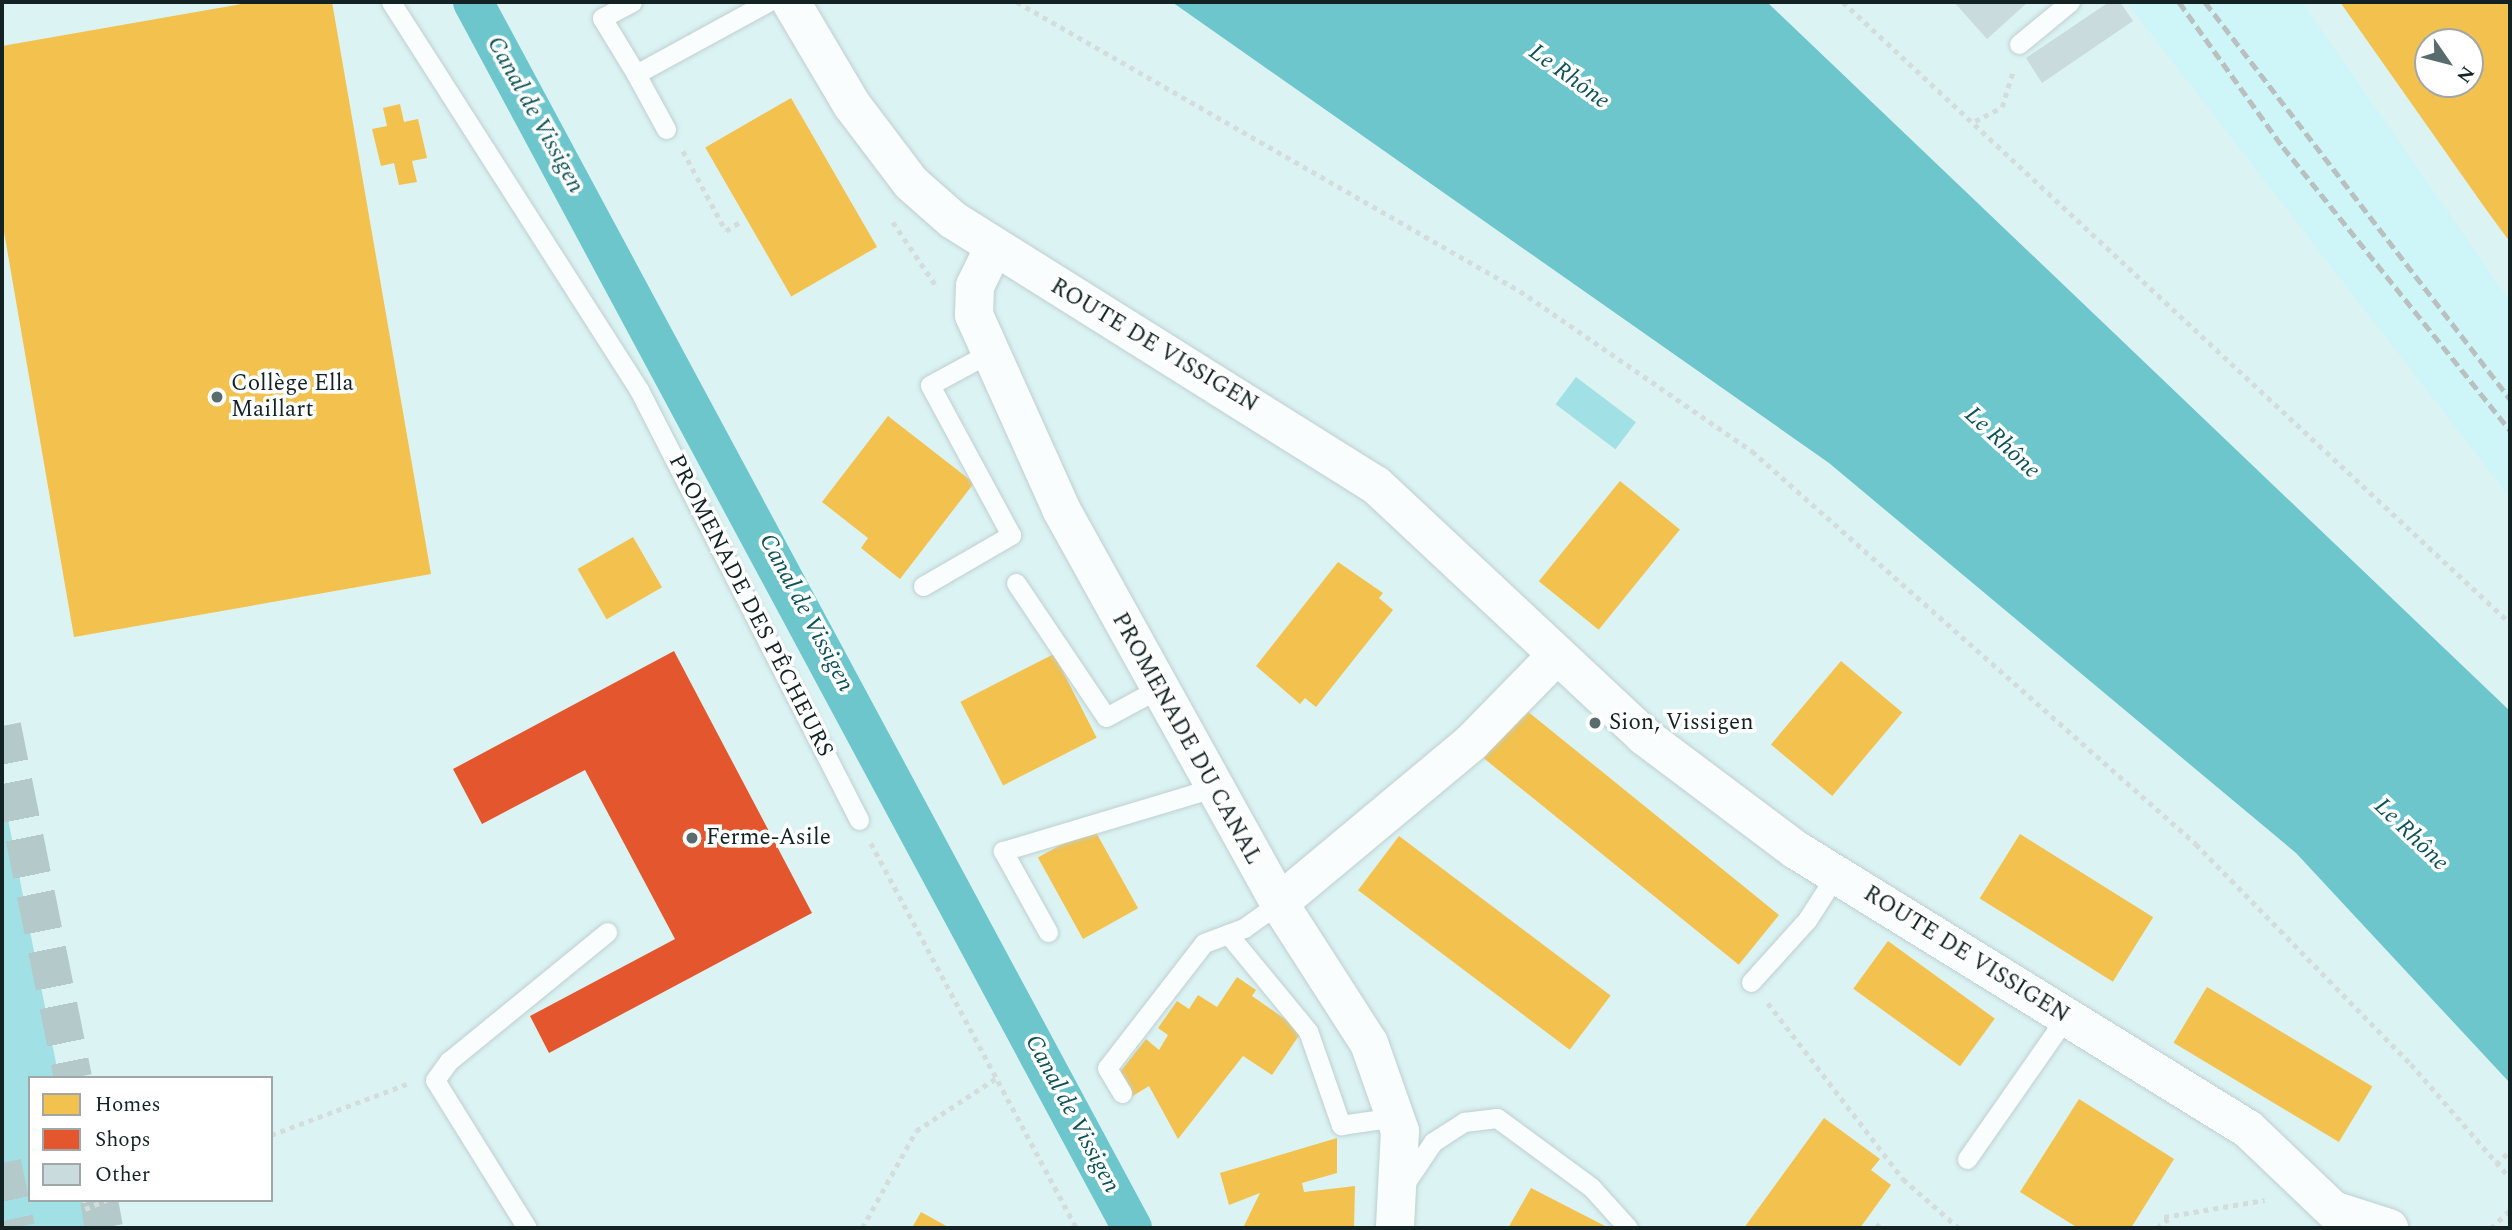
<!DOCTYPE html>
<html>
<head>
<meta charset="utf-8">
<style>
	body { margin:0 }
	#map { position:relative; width:2512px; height:1230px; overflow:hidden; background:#dcf3f4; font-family:Spectral,serif }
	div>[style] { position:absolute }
	.built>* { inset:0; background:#cef5f7 }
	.green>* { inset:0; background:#a1e0e4; transform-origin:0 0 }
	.water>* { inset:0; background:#6dc6cb }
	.homes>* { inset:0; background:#f2c14e; transform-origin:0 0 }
	.shops>* { inset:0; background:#e4572e }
	.canal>* { height:40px; margin:-20px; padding:0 20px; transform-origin:20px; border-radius:20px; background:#6dc6cb }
	.building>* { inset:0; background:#c9dbdc }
	.highway-tunnel>* { height:38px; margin-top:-19px; transform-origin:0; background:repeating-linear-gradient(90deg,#b4c9ca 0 38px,transparent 0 57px) }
	.path>* { height:4.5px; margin-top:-2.25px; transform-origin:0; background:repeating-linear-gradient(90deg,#d4dcdc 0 5px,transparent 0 10px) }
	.roads { filter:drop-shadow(0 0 2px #bed0d0) drop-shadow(0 0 2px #bed0d0) }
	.lane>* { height:19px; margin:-9.5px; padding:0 9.5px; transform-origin:9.5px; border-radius:9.5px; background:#fafdfd }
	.street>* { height:38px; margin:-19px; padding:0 19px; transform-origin:19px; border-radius:19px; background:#fafdfd }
	.rail>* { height:5px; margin-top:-2.5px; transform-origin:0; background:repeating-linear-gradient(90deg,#bac0c0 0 10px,transparent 0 15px) }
	.dots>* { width:19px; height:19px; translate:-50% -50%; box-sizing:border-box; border:4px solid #fff; border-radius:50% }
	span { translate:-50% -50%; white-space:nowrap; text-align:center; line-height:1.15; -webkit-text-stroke:7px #fff; paint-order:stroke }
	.street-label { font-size:23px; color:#132324 }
	.poi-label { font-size:23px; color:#132324 }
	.left { translate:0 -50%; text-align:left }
	.water-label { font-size:24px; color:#0e5256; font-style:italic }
	.frame { position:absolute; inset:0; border:4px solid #132324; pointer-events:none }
	.legend { position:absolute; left:28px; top:1076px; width:245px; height:126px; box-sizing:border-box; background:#fff; border:2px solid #a1a7a7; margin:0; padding:9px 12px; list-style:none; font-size:21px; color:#132324 }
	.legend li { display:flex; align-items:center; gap:14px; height:35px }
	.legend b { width:35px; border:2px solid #a1a7a7 }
	.north { position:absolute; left:2414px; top:28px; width:70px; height:70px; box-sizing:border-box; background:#fff; border:2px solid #a1a7a7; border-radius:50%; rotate:125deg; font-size:19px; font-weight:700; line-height:28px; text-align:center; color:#132324 }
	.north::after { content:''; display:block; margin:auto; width:24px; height:32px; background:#596c6d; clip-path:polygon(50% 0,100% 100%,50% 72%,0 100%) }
</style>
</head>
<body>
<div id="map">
	<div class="built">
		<div style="clip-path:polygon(2126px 2px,2302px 2px,2510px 301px,2510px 498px)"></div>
	</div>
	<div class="green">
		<div style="left:1576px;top:377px;width:75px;height:34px;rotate:37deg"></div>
		<div style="clip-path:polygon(2px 789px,59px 1078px,30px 1078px,30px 1200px,83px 1200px,89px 1228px,2px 1228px)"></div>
	</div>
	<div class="water">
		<div style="clip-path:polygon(1172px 2px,1767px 2px,2510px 711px,2510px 1083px,2296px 853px,1829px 463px)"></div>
	</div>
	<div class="homes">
		<div style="clip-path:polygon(253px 2px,332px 2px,431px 574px,74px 637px,2px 220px,2px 46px)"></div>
		<div style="clip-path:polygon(evenodd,2340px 2px,2510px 2px,2510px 242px,2485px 208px,2340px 2px,2428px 42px,2470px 42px,2470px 84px,2428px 84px,2428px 42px)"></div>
		<div style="left:791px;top:98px;width:172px;height:99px;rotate:60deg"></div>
		<div style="clip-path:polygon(400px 104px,404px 122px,418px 119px,427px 158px,412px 161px,417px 182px,399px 185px,394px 163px,381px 166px,372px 129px,387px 126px,383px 108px)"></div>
		<div style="clip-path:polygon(888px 416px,974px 483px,900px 579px,861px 548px,868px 538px,822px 502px)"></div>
		<div style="left:1620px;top:481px;width:77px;height:129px;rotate:39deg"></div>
		<div style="left:633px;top:537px;width:58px;height:64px;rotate:60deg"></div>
		<div style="clip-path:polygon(1338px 562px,1383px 593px,1379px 598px,1393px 610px,1316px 707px,1305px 698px,1300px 704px,1256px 666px)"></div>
		<div style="left:1054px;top:654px;width:94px;height:105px;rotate:63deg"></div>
		<div style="left:1841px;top:661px;width:80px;height:109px;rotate:40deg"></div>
		<div style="left:1521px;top:706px;width:332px;height:64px;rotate:39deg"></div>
		<div style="left:1093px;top:827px;width:93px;height:63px;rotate:61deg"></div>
		<div style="left:2020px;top:834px;width:157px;height:76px;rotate:32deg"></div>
		<div style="left:1399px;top:836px;width:265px;height:68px;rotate:37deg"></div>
		<div style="left:1888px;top:941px;width:132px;height:59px;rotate:36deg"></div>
		<div style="clip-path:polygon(1237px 977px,1256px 990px,1252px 996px,1302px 1031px,1272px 1075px,1243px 1056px,1178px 1139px,1149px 1086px,1131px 1097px,1120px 1072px,1146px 1039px,1159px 1050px,1168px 1035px,1158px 1028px,1177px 1001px,1189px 1009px,1198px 995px,1217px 1007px)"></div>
		<div style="left:2207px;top:987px;width:193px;height:65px;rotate:31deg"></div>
		<div style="clip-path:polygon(2079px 1099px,2174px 1159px,2131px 1228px,2078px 1228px,2020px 1192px)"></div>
		<div style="clip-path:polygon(1824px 1118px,1880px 1159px,1871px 1170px,1891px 1185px,1860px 1228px,1744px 1228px)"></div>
		<div style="clip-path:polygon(1337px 1138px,1337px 1173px,1302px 1183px,1304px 1192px,1355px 1186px,1354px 1228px,1243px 1228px,1260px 1193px,1229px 1205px,1220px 1173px)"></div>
		<div style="clip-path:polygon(1531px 1188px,1609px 1228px,1508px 1228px)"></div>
		<div style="clip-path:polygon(921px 1212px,950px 1228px,912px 1228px)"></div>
	</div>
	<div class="shops">
		<div style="clip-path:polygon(674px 651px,812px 913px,549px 1053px,530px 1016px,675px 939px,585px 770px,482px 824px,453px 769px)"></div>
	</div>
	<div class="canal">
		<div style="left:473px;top:2px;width:1392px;rotate:61.74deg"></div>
	</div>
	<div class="building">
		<div style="clip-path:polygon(1954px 2px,2028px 2px,1987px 39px)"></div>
		<div style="clip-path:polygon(2109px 2px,2120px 2px,2133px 21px,2042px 83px,2026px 58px)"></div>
	</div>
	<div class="highway-tunnel">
		<div style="left:2px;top:726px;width:359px;rotate:78.6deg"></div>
		<div style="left:2px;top:1163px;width:66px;rotate:77.8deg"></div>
		<div style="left:99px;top:1200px;width:28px;rotate:80deg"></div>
	</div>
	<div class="path">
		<div style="left:1017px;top:2px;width:580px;rotate:29.88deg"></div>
		<div style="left:1520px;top:291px;width:282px;rotate:34.6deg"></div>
		<div style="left:1752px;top:451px;width:593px;rotate:41.51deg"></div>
		<div style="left:2196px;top:844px;width:308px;rotate:45.7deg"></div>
		<div style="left:2411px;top:1064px;width:151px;rotate:49deg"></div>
		<div style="left:1843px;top:2px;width:911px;rotate:42.95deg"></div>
		<div style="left:1975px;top:121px;width:30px;rotate:-27deg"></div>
		<div style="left:2002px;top:107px;width:39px;rotate:-73deg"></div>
		<div style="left:683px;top:151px;width:91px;rotate:61.7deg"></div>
		<div style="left:726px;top:231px;width:17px;rotate:-33deg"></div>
		<div style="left:893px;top:222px;width:78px;rotate:55.9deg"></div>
		<div style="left:871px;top:843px;width:437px;rotate:61.9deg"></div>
		<div style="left:1768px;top:1003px;width:222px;rotate:52.5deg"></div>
		<div style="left:1903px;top:1179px;width:74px;rotate:41.2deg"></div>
		<div style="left:271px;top:1135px;width:145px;rotate:-20.6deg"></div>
		<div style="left:2496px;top:1164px;width:19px;rotate:-43deg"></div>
		<div style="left:85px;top:1209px;width:23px;rotate:-23deg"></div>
		<div style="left:2164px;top:1217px;width:102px;rotate:-9.6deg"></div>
		<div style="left:1876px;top:1224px;width:7px;rotate:34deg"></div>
		<div style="left:862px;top:1228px;width:111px;rotate:-60.9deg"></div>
		<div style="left:916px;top:1131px;width:95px;rotate:-33.4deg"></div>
		<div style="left:2157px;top:1228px;width:14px;rotate:-39deg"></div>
		<div style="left:2491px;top:1228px;width:26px;rotate:-43deg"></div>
	</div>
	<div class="roads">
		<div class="lane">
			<div style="left:391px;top:2px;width:460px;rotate:57.4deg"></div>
			<div style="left:639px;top:390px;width:483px;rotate:62.9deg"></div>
			<div style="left:632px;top:2px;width:34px;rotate:152deg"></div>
			<div style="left:602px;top:18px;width:66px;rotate:58.7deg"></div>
			<div style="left:2019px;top:44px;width:66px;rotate:-39.5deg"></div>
			<div style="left:666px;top:129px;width:63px;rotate:-118.6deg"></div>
			<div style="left:636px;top:74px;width:150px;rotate:-28.6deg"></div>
			<div style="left:1016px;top:583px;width:161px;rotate:56.1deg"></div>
			<div style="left:1106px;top:717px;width:57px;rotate:-28.4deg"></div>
			<div style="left:923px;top:586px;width:102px;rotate:-30.1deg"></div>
			<div style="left:1011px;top:535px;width:170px;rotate:-118.4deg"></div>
			<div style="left:930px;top:385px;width:67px;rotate:-28.5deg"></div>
			<div style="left:1048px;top:932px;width:93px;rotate:-119.1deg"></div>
			<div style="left:1003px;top:851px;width:219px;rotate:-16.7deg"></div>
			<div style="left:1228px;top:934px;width:126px;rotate:50.5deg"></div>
			<div style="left:1308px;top:1031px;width:100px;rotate:70.7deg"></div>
			<div style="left:1341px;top:1125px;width:56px;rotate:-8.3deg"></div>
			<div style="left:1751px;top:982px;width:84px;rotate:-47.9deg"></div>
			<div style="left:1807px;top:920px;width:54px;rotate:-57.2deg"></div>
			<div style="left:1122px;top:1093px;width:29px;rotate:-121deg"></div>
			<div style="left:1107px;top:1068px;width:158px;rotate:-52.2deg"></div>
			<div style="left:1204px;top:943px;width:43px;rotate:-20.6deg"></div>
			<div style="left:1244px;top:928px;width:43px;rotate:-35.5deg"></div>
			<div style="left:1967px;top:1159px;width:173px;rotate:-55.1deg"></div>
			<div style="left:1404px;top:1185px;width:52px;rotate:-56deg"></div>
			<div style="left:1433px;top:1142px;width:37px;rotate:-33deg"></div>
			<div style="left:1464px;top:1122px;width:33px;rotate:-7deg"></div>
			<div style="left:1497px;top:1118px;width:117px;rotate:36.3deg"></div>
			<div style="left:1591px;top:1187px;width:55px;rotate:47.9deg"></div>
			<div style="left:527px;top:1228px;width:174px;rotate:-121.9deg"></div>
			<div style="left:435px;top:1080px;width:24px;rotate:-54deg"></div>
			<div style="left:449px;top:1061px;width:204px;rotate:-39.2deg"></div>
		</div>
		<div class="street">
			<div style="left:791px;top:2px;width:120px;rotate:59.4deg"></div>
			<div style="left:852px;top:105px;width:98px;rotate:52.9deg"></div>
			<div style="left:911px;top:183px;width:56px;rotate:41.4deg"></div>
			<div style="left:953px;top:220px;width:499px;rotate:32.1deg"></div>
			<div style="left:1376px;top:485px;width:367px;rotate:43.1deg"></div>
			<div style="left:1644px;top:736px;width:190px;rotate:36.9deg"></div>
			<div style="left:1796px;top:850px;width:531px;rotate:31.69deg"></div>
			<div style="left:2248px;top:1129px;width:117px;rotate:43.6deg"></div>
			<div style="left:2333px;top:1210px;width:59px;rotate:17.8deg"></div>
			<div style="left:993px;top:249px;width:41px;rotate:115.9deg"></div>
			<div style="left:975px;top:286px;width:29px;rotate:92deg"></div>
			<div style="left:974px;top:315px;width:213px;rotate:65.8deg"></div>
			<div style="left:1061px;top:509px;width:450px;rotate:61deg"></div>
			<div style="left:1279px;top:903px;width:166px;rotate:57.3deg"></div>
			<div style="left:1369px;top:1043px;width:93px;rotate:70.6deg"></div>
			<div style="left:1400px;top:1131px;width:97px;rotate:93deg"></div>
			<div style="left:1279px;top:903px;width:251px;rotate:-39.8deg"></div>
			<div style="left:1472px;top:742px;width:119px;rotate:-45.7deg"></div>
		</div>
	</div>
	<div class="rail">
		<div style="left:2179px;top:2px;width:178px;rotate:54.4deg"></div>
		<div style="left:2283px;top:147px;width:363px;rotate:51.3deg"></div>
		<div style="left:2205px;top:2px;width:501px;rotate:52.47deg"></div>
	</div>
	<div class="dots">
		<div style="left:217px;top:397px;background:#596c6d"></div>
		<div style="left:1595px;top:723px;background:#596c6d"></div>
		<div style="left:692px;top:838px;background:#596c6d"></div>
	</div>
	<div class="street-label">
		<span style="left:1154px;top:346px;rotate:31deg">ROUTE DE VISSIGEN</span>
		<span style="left:750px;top:606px;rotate:63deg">PROMENADE DES PÊCHEURS</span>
		<span style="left:1186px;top:739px;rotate:61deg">PROMENADE DU CANAL</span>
		<span style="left:1966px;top:955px;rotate:32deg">ROUTE DE VISSIGEN</span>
	</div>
	<div class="poi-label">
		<span class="left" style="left:231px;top:397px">Collège Ella<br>Maillart</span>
		<span class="left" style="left:1609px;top:723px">Sion, Vissigen</span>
		<span class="left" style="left:706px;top:838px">Ferme-Asile</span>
	</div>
	<div class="water-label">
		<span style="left:1569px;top:77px;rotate:36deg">Le Rhône</span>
		<span style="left:535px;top:115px;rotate:61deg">Canal de Vissigen</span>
		<span style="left:2002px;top:443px;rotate:43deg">Le Rhône</span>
		<span style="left:806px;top:613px;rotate:62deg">Canal de Vissigen</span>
		<span style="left:2411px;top:835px;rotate:44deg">Le Rhône</span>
		<span style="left:1072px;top:1114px;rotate:62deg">Canal de Vissigen</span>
	</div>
	<div class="frame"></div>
	<ul class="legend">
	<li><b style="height:19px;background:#f2c14e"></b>Homes</li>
	<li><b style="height:19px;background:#e4572e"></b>Shops</li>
	<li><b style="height:19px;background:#c9dbdc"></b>Other</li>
	</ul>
	<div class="north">N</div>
</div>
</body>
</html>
